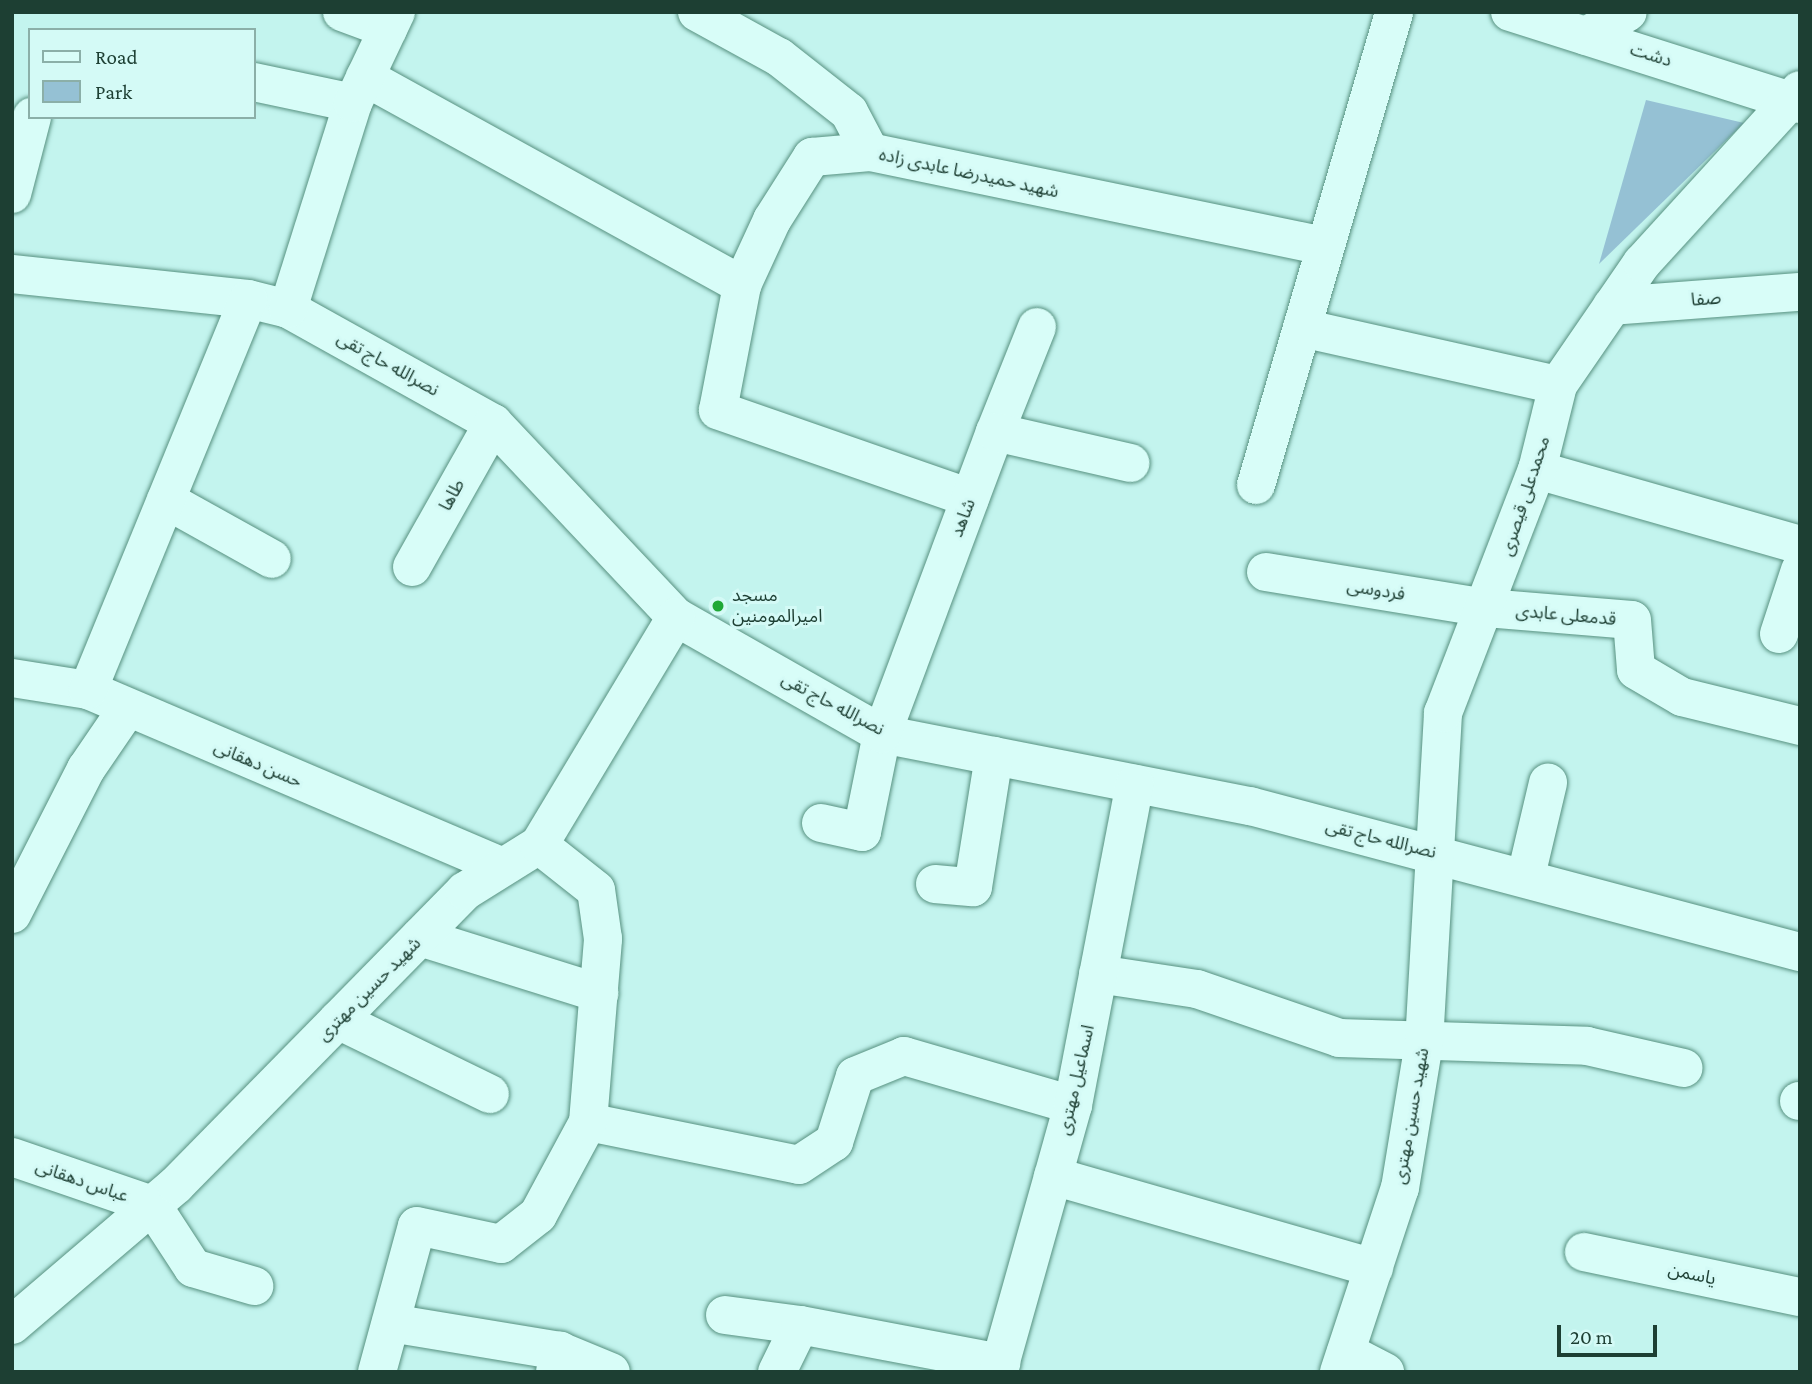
<!DOCTYPE html>
<html>
<head>
<meta charset="utf-8">
<style>
	body { margin:0 }
	#map { position:relative; width:1812px; height:1384px; overflow:hidden; background:#c3f4ee; font-family:"Crimson Pro","Noto Sans Arabic",serif }
	div>[style] { position:absolute }
	.green>* { inset:0; background:#95c1d4 }
	.roads { filter:drop-shadow(0 0 2px #579180) drop-shadow(0 0 2px #579180) }
	.minor>* { height:38px; margin:-19px; padding:0 19px; transform-origin:19px; border-radius:19px; background:#d8fdf8 }
	.dots>* { width:19px; height:19px; translate:-50% -50%; box-sizing:border-box; border:4px solid #d4faf6; border-radius:50% }
	span { translate:-50% -50%; white-space:nowrap; text-align:center; line-height:1.15; -webkit-text-stroke:6px #d4faf6; paint-order:stroke }
	.street-label { font-size:18px; color:#1d3f33 }
	.poi-label { font-size:18px; color:#1d3f33 }
	.left { translate:0 -50%; text-align:left }
	.frame { position:absolute; inset:0; border:14px solid #1d3f33; pointer-events:none }
	.legend { position:absolute; left:28px; top:28px; width:228px; height:91px; box-sizing:border-box; background:#d4faf6; border:2px solid #8bafa8; margin:0; padding:9px 12px; list-style:none; font-size:21px; color:#1d3f33 }
	.legend li { display:flex; align-items:center; gap:14px; height:35px }
	.legend b { width:35px; border:2px solid #8bafa8 }
	.scale { position:absolute; left:1557px; top:1325px; width:100px; height:32px; box-sizing:border-box; border:4px solid #1d3f33; border-top:0; padding-left:9px; font-size:21px; line-height:24px; white-space:nowrap; color:#1d3f33; -webkit-text-stroke:5px #d4faf6; paint-order:stroke }
</style>
</head>
<body>
<div id="map">
	<div class="green">
		<div style="clip-path:polygon(1646px 100px,1744px 123px,1599px 264px)"></div>
	</div>
	<div class="roads">
		<div class="minor">
			<div style="left:342px;top:12px;width:49px;rotate:20.3deg"></div>
			<div style="left:697px;top:12px;width:94px;rotate:28.8deg"></div>
			<div style="left:779px;top:57px;width:89px;rotate:38.2deg"></div>
			<div style="left:849px;top:112px;width:45px;rotate:62.3deg"></div>
			<div style="left:1510px;top:12px;width:304px;rotate:17.6deg"></div>
			<div style="left:1586px;top:36px;width:48px;rotate:-29.7deg"></div>
			<div style="left:365px;top:77px;width:431px;rotate:28.9deg"></div>
			<div style="left:254px;top:82px;width:101px;rotate:12deg"></div>
			<div style="left:12px;top:194px;width:80px;rotate:-75.4deg"></div>
			<div style="left:12px;top:274px;width:237px;rotate:6deg"></div>
			<div style="left:248px;top:299px;width:41px;rotate:14deg"></div>
			<div style="left:288px;top:309px;width:235px;rotate:29.1deg"></div>
			<div style="left:493px;top:423px;width:267px;rotate:46.7deg"></div>
			<div style="left:676px;top:617px;width:237px;rotate:29.6deg"></div>
			<div style="left:882px;top:734px;width:375px;rotate:11.1deg"></div>
			<div style="left:1250px;top:806px;width:569px;rotate:14.87deg"></div>
			<div style="left:1612px;top:306px;width:189px;rotate:-4.3deg"></div>
			<div style="left:288px;top:309px;width:216px;rotate:-72.5deg"></div>
			<div style="left:353px;top:103px;width:101px;rotate:-64.7deg"></div>
			<div style="left:1302px;top:328px;width:262px;rotate:12.6deg"></div>
			<div style="left:995px;top:432px;width:113px;rotate:-68.2deg"></div>
			<div style="left:1537px;top:470px;width:273px;rotate:15.9deg"></div>
			<div style="left:1256px;top:485px;width:493px;rotate:-73.7deg"></div>
			<div style="left:970px;top:498px;width:267px;rotate:-160.8deg"></div>
			<div style="left:718px;top:410px;width:127px;rotate:-79.1deg"></div>
			<div style="left:742px;top:285px;width:72px;rotate:-65.2deg"></div>
			<div style="left:772px;top:220px;width:75px;rotate:-57.6deg"></div>
			<div style="left:812px;top:157px;width:58px;rotate:-4.9deg"></div>
			<div style="left:870px;top:152px;width:465px;rotate:11.7deg"></div>
			<div style="left:166px;top:500px;width:121px;rotate:29.1deg"></div>
			<div style="left:412px;top:567px;width:165px;rotate:-60.6deg"></div>
			<div style="left:1266px;top:572px;width:223px;rotate:9.3deg"></div>
			<div style="left:1486px;top:608px;width:146px;rotate:4.7deg"></div>
			<div style="left:1632px;top:620px;width:50px;rotate:85.4deg"></div>
			<div style="left:1636px;top:670px;width:53px;rotate:30.4deg"></div>
			<div style="left:1682px;top:697px;width:122px;rotate:13.8deg"></div>
			<div style="left:1779px;top:634px;width:67px;rotate:-71.8deg"></div>
			<div style="left:12px;top:678px;width:77px;rotate:9deg"></div>
			<div style="left:88px;top:690px;width:448px;rotate:23.1deg"></div>
			<div style="left:88px;top:690px;width:422px;rotate:-67.7deg"></div>
			<div style="left:821px;top:823px;width:42px;rotate:12.4deg"></div>
			<div style="left:862px;top:832px;width:100px;rotate:-78.5deg"></div>
			<div style="left:882px;top:734px;width:322px;rotate:-69.5deg"></div>
			<div style="left:995px;top:432px;width:139px;rotate:12.9deg"></div>
			<div style="left:1526px;top:876px;width:96px;rotate:-76.7deg"></div>
			<div style="left:935px;top:884px;width:38px;rotate:5deg"></div>
			<div style="left:973px;top:887px;width:133px;rotate:-80.9deg"></div>
			<div style="left:12px;top:914px;width:163px;rotate:-63deg"></div>
			<div style="left:86px;top:769px;width:73px;rotate:-55.7deg"></div>
			<div style="left:420px;top:937px;width:188px;rotate:17.4deg"></div>
			<div style="left:1098px;top:974px;width:100px;rotate:8.6deg"></div>
			<div style="left:1197px;top:989px;width:150px;rotate:19deg"></div>
			<div style="left:1339px;top:1038px;width:248px;rotate:1.8deg"></div>
			<div style="left:1587px;top:1046px;width:99px;rotate:12.8deg"></div>
			<div style="left:338px;top:1020px;width:169px;rotate:26deg"></div>
			<div style="left:1799px;top:1101px;width:1px"></div>
			<div style="left:588px;top:1122px;width:215px;rotate:11.5deg"></div>
			<div style="left:799px;top:1165px;width:42px;rotate:-33.3deg"></div>
			<div style="left:834px;top:1142px;width:69px;rotate:-72.3deg"></div>
			<div style="left:855px;top:1076px;width:53px;rotate:-22.2deg"></div>
			<div style="left:904px;top:1056px;width:176px;rotate:16.2deg"></div>
			<div style="left:12px;top:1157px;width:148px;rotate:18.9deg"></div>
			<div style="left:152px;top:1205px;width:75px;rotate:56.9deg"></div>
			<div style="left:193px;top:1268px;width:64px;rotate:16.4deg"></div>
			<div style="left:1053px;top:1176px;width:334px;rotate:16deg"></div>
			<div style="left:1584px;top:1252px;width:221px;rotate:11.8deg"></div>
			<div style="left:725px;top:1315px;width:76px;rotate:7.6deg"></div>
			<div style="left:391px;top:1323px;width:171px;rotate:9.4deg"></div>
			<div style="left:12px;top:1325px;width:216px;rotate:-40.5deg"></div>
			<div style="left:176px;top:1185px;width:412px;rotate:-45.5deg"></div>
			<div style="left:465px;top:891px;width:87px;rotate:-31.9deg"></div>
			<div style="left:539px;top:845px;width:266px;rotate:-59deg"></div>
			<div style="left:1346px;top:1352px;width:44px;rotate:27.1deg"></div>
			<div style="left:377px;top:1372px;width:151px;rotate:-74.7deg"></div>
			<div style="left:417px;top:1226px;width:86px;rotate:12.1deg"></div>
			<div style="left:501px;top:1244px;width:47px;rotate:-38.1deg"></div>
			<div style="left:538px;top:1215px;width:106px;rotate:-61.7deg"></div>
			<div style="left:588px;top:1122px;width:184px;rotate:-85.3deg"></div>
			<div style="left:603px;top:939px;width:49px;rotate:-98.1deg"></div>
			<div style="left:596px;top:890px;width:73px;rotate:-141.7deg"></div>
			<div style="left:555px;top:1372px;width:22px;rotate:-77deg"></div>
			<div style="left:560px;top:1351px;width:55px;rotate:22.4deg"></div>
			<div style="left:777px;top:1372px;width:52px;rotate:-63.9deg"></div>
			<div style="left:800px;top:1325px;width:205px;rotate:10.7deg"></div>
			<div style="left:998px;top:1372px;width:277px;rotate:-74.3deg"></div>
			<div style="left:1073px;top:1105px;width:327px;rotate:-79.1deg"></div>
			<div style="left:1339px;top:1372px;width:194px;rotate:-71.7deg"></div>
			<div style="left:1400px;top:1188px;width:147px;rotate:-80.6deg"></div>
			<div style="left:1424px;top:1043px;width:331px;rotate:-86.7deg"></div>
			<div style="left:1443px;top:713px;width:261px;rotate:-68.9deg"></div>
			<div style="left:1537px;top:470px;width:88px;rotate:-76.1deg"></div>
			<div style="left:1558px;top:385px;width:148px;rotate:-55.5deg"></div>
			<div style="left:1642px;top:263px;width:234px;rotate:-47.6deg"></div>
		</div>
	</div>
	<div class="dots">
		<div style="left:718px;top:606px;background:#1fa836"></div>
	</div>
	<div class="street-label">
		<span style="left:1651px;top:55px;rotate:17deg">دشت</span>
		<span style="left:969px;top:173px;rotate:12deg">شهید حمیدرضا عابدی زاده</span>
		<span style="left:1706px;top:299px;rotate:-4deg">صفا</span>
		<span style="left:388px;top:364px;rotate:29deg">نصرالله حاج تقی</span>
		<span style="left:452px;top:495px;rotate:-61deg">طاها</span>
		<span style="left:1525px;top:496px;rotate:-72deg">محمدعلی قیصری</span>
		<span style="left:963px;top:518px;rotate:-69deg">شاهد</span>
		<span style="left:1376px;top:590px;rotate:9deg">فردوسی</span>
		<span style="left:1566px;top:615px;rotate:5deg">قدمعلی عابدی</span>
		<span style="left:833px;top:704px;rotate:28deg">نصرالله حاج تقی</span>
		<span style="left:258px;top:764px;rotate:23deg">حسن دهقانی</span>
		<span style="left:1381px;top:839px;rotate:14deg">نصرالله حاج تقی</span>
		<span style="left:369px;top:989px;rotate:-45deg">شهید حسین مهتری</span>
		<span style="left:1076px;top:1080px;rotate:-77deg">اسماعیل مهتری</span>
		<span style="left:1411px;top:1116px;rotate:-80deg">شهید حسین مهتری</span>
		<span style="left:82px;top:1181px;rotate:19deg">عباس دهقانی</span>
		<span style="left:1692px;top:1274px;rotate:12deg">یاسمن</span>
	</div>
	<div class="poi-label">
		<span class="left" style="left:732px;top:606px">مسجد<br>امیرالمومنین</span>
	</div>
	<div class="frame"></div>
	<ul class="legend">
	<li><b style="height:9px;background:#d8fdf8"></b>Road</li>
	<li><b style="height:19px;background:#95c1d4"></b>Park</li>
	</ul>
	<div class="scale">20 m</div>
</div>
</body>
</html>
